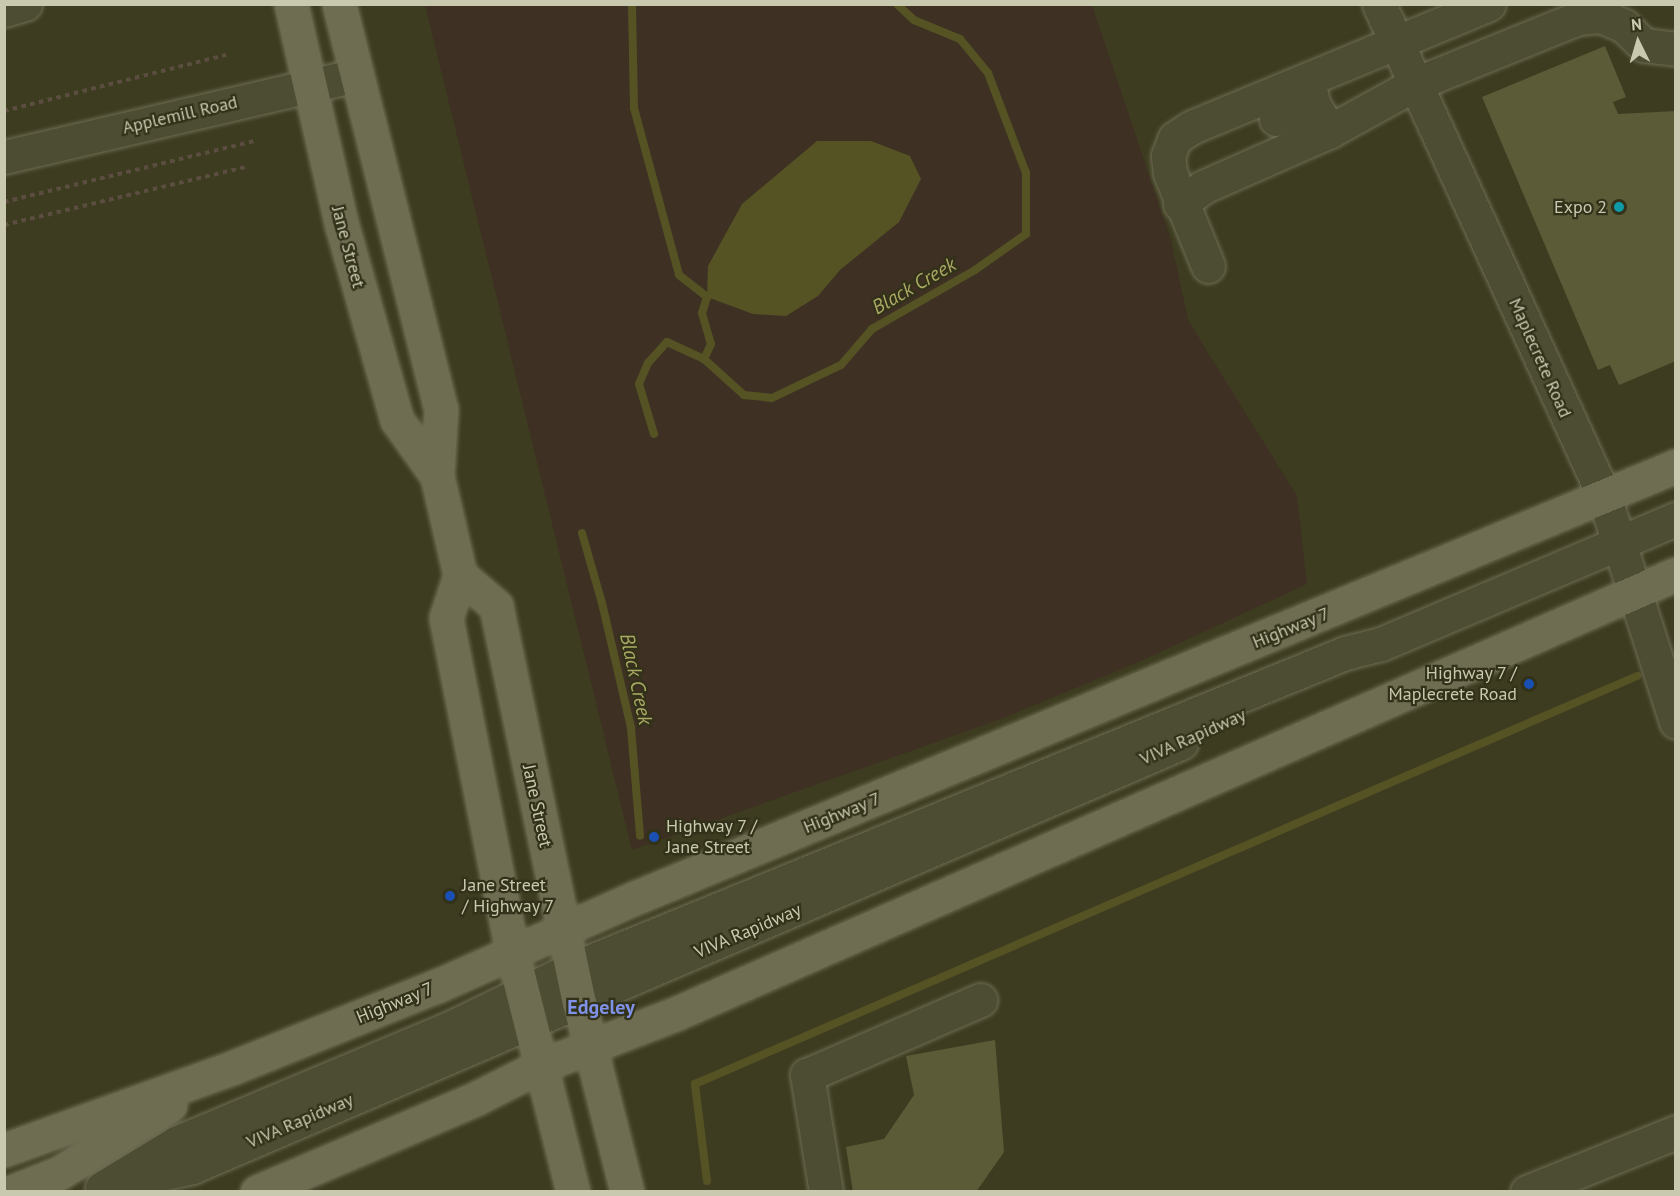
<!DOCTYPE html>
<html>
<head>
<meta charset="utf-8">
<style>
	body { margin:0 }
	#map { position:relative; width:1680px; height:1196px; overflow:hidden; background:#3d3c20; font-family:"PT Sans",sans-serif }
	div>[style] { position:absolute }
	.green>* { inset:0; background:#3e3022 }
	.water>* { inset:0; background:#555324 }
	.stream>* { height:8px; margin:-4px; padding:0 4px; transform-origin:4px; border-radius:4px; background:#555324 }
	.building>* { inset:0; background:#5c5b38 }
	.path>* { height:4px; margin-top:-2px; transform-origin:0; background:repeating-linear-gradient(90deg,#5b4d40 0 4.5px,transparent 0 9px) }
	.roads { filter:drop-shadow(0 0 2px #6e6d54) drop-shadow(0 0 2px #6e6d54) }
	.minor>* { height:33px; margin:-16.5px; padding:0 16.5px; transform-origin:16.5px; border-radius:16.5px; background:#4d4d34 }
	.major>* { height:33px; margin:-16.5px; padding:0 16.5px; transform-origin:16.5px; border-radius:16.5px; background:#6e6d52 }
	.dots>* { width:16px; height:16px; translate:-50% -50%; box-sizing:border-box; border:3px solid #323119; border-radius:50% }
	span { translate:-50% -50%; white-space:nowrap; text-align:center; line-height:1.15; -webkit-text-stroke:4.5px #323119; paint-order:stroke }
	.street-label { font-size:18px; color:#c9c9af }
	.poi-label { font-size:18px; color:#c9c9af }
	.right { translate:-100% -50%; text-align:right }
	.left { translate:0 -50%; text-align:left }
	.water-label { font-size:20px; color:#aca964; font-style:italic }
	.neighbourhood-label { font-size:20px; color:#7f92e7; font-weight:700 }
	.frame { position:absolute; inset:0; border:6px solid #c9c9af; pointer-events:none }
	.north { position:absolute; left:1608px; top:12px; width:60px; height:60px; -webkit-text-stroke:4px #323119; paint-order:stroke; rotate:355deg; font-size:16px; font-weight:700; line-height:24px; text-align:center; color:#c9c9af }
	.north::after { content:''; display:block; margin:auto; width:21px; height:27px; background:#c9c9af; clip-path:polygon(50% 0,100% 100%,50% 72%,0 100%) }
</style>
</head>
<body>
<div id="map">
	<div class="green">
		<div style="clip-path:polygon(425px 5px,1092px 5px,1171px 240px,1188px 320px,1297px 496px,1307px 584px,1141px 661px,1001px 719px,632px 850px)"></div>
	</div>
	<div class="water">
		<div style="clip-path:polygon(817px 141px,871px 141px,910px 156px,921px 179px,899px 222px,840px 270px,818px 296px,786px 316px,753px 314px,707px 297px,708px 266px,742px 204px)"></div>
	</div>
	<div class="stream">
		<div style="left:632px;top:4px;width:104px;rotate:88.9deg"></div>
		<div style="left:634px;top:108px;width:173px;rotate:74.9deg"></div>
		<div style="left:679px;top:275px;width:36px;rotate:38deg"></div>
		<div style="left:707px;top:297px;width:17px;rotate:107deg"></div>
		<div style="left:702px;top:313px;width:32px;rotate:74deg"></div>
		<div style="left:711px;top:344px;width:17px;rotate:115deg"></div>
		<div style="left:654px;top:434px;width:52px;rotate:-106.7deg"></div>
		<div style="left:639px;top:384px;width:23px;rotate:-67deg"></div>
		<div style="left:648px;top:363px;width:28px;rotate:-48deg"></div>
		<div style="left:667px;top:342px;width:41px;rotate:24.7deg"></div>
		<div style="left:704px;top:359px;width:54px;rotate:42deg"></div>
		<div style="left:744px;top:395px;width:28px;rotate:6deg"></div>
		<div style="left:772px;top:398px;width:76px;rotate:-25.6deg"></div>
		<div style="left:841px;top:365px;width:48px;rotate:-49.3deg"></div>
		<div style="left:872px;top:329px;width:119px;rotate:-29.8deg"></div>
		<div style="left:975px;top:270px;width:62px;rotate:-35.2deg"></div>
		<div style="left:1026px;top:234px;width:61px;rotate:-90deg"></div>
		<div style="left:1026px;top:173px;width:107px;rotate:-110.8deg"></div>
		<div style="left:988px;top:73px;width:44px;rotate:-129.5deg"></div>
		<div style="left:960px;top:39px;width:50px;rotate:-157.6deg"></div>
		<div style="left:914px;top:20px;width:23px;rotate:-137deg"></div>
		<div style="left:582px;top:533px;width:73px;rotate:74.1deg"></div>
		<div style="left:602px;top:603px;width:128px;rotate:76.9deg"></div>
		<div style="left:631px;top:728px;width:108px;rotate:85.2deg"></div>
		<div style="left:707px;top:1181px;width:98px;rotate:-97.1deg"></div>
		<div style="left:695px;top:1084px;width:1027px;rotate:-23.42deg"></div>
	</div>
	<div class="building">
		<div style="clip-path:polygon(1605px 46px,1626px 97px,1613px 102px,1618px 114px,1676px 111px,1676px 361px,1619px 385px,1610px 365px,1598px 370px,1482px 97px)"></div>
		<div style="clip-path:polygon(995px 1040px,1004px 1152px,976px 1192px,853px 1192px,846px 1147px,884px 1139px,914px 1095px,906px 1056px)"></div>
	</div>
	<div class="path">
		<div style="left:4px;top:111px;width:229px;rotate:-14.2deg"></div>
		<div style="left:4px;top:202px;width:258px;rotate:-13.7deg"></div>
		<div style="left:4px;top:225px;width:252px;rotate:-13.5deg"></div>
	</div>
	<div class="roads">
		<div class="minor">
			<div style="left:1379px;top:4px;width:541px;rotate:65.42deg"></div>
			<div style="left:1604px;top:496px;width:237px;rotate:72.3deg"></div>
			<div style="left:4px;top:10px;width:22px;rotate:-16deg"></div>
			<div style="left:1308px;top:80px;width:25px;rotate:78deg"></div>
			<div style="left:1313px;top:104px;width:32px;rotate:58deg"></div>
			<div style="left:1276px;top:119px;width:40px;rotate:-22deg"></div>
			<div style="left:4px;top:157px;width:362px;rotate:-13.1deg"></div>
			<div style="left:1180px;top:204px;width:29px;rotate:-36deg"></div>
			<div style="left:1203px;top:187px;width:139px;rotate:-23.8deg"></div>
			<div style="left:1330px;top:131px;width:97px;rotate:-28.9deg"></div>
			<div style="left:1415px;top:84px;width:176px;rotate:-22deg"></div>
			<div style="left:1578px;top:18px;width:23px;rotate:-5deg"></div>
			<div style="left:1601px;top:16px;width:25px;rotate:23deg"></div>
			<div style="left:1624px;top:26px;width:28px;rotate:44deg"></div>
			<div style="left:1644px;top:45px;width:32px;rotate:7deg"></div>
			<div style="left:1208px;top:266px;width:100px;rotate:-112.2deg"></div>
			<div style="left:1170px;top:173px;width:17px;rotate:-97deg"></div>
			<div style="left:1168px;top:156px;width:19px;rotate:-69deg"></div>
			<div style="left:1175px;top:138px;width:20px;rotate:-33deg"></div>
			<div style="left:1192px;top:127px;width:321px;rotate:-22.5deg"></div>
			<div style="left:130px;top:1181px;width:64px;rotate:-12.7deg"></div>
			<div style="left:192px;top:1167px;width:1076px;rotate:-23.21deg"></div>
			<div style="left:102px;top:1188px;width:87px;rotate:-31.3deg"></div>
			<div style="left:176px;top:1143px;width:299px;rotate:-22.8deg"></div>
			<div style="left:452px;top:1027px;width:133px;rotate:-25.8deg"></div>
			<div style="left:572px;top:969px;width:835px;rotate:-22.23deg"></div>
			<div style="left:1345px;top:653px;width:37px;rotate:-14deg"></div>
			<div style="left:1381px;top:644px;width:320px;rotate:-23deg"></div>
			<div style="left:826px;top:1192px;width:119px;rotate:-99.2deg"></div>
			<div style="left:807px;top:1075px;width:189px;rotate:-23.4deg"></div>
			<div style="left:1527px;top:1192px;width:161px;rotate:-21.9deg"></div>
		</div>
		<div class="major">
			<div style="left:291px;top:4px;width:228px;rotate:77.1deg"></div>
			<div style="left:342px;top:226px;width:202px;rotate:74.2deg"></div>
			<div style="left:397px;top:420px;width:69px;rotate:54.5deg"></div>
			<div style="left:339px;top:4px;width:418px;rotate:75.9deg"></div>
			<div style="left:441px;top:409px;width:67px;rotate:93.4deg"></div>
			<div style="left:437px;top:476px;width:102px;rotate:76.9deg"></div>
			<div style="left:460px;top:575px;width:45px;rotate:108deg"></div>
			<div style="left:446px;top:618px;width:339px;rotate:78.8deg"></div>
			<div style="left:512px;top:951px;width:249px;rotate:75.8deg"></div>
			<div style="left:460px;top:575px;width:48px;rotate:40.7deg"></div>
			<div style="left:496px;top:606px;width:405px;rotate:78.2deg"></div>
			<div style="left:579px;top:1002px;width:196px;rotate:75.8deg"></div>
			<div style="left:4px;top:1150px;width:245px;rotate:-19.8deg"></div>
			<div style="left:234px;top:1067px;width:219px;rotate:-21.8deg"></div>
			<div style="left:437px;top:986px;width:217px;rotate:-24deg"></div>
			<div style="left:635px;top:898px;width:1127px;rotate:-22.54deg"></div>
			<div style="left:11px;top:1192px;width:52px;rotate:-21.6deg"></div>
			<div style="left:59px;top:1173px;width:130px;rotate:-31.5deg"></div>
			<div style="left:257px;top:1192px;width:239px;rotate:-23.1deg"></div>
			<div style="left:477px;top:1098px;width:71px;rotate:-26.9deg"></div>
			<div style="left:540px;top:1066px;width:145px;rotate:-21.1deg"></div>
			<div style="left:675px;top:1014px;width:1093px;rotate:-23.73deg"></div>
		</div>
	</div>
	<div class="dots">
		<div style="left:1619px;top:207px;background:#0f9aa8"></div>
		<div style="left:1529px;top:684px;background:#1a4fb4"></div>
		<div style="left:654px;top:837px;background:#1a4fb4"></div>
		<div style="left:450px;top:896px;background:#1a4fb4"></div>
	</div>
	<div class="street-label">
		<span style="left:180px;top:115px;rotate:-13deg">Applemill Road</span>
		<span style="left:348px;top:247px;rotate:75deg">Jane Street</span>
		<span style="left:1540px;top:358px;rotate:66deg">Maplecrete Road</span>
		<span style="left:1291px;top:628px;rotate:-22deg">Highway 7</span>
		<span style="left:1193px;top:737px;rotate:-24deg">VIVA Rapidway</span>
		<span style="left:537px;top:806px;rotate:78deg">Jane Street</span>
		<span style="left:842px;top:813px;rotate:-22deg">Highway 7</span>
		<span style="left:748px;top:931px;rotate:-23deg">VIVA Rapidway</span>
		<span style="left:395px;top:1003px;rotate:-22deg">Highway 7</span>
		<span style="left:300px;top:1121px;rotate:-23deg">VIVA Rapidway</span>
	</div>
	<div class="poi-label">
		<span class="right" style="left:1607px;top:207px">Expo 2</span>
		<span class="right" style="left:1517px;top:684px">Highway 7 /<br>Maplecrete Road</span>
		<span class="left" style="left:666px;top:837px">Highway 7 /<br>Jane Street</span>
		<span class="left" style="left:462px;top:896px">Jane Street<br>/ Highway 7</span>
	</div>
	<div class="water-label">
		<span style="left:914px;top:286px;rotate:-30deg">Black Creek</span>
		<span style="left:636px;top:679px;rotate:78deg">Black Creek</span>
	</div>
	<div class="neighbourhood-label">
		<span style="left:601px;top:1007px">Edgeley</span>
	</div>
	<div class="frame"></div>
	<div class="north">N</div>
</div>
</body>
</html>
